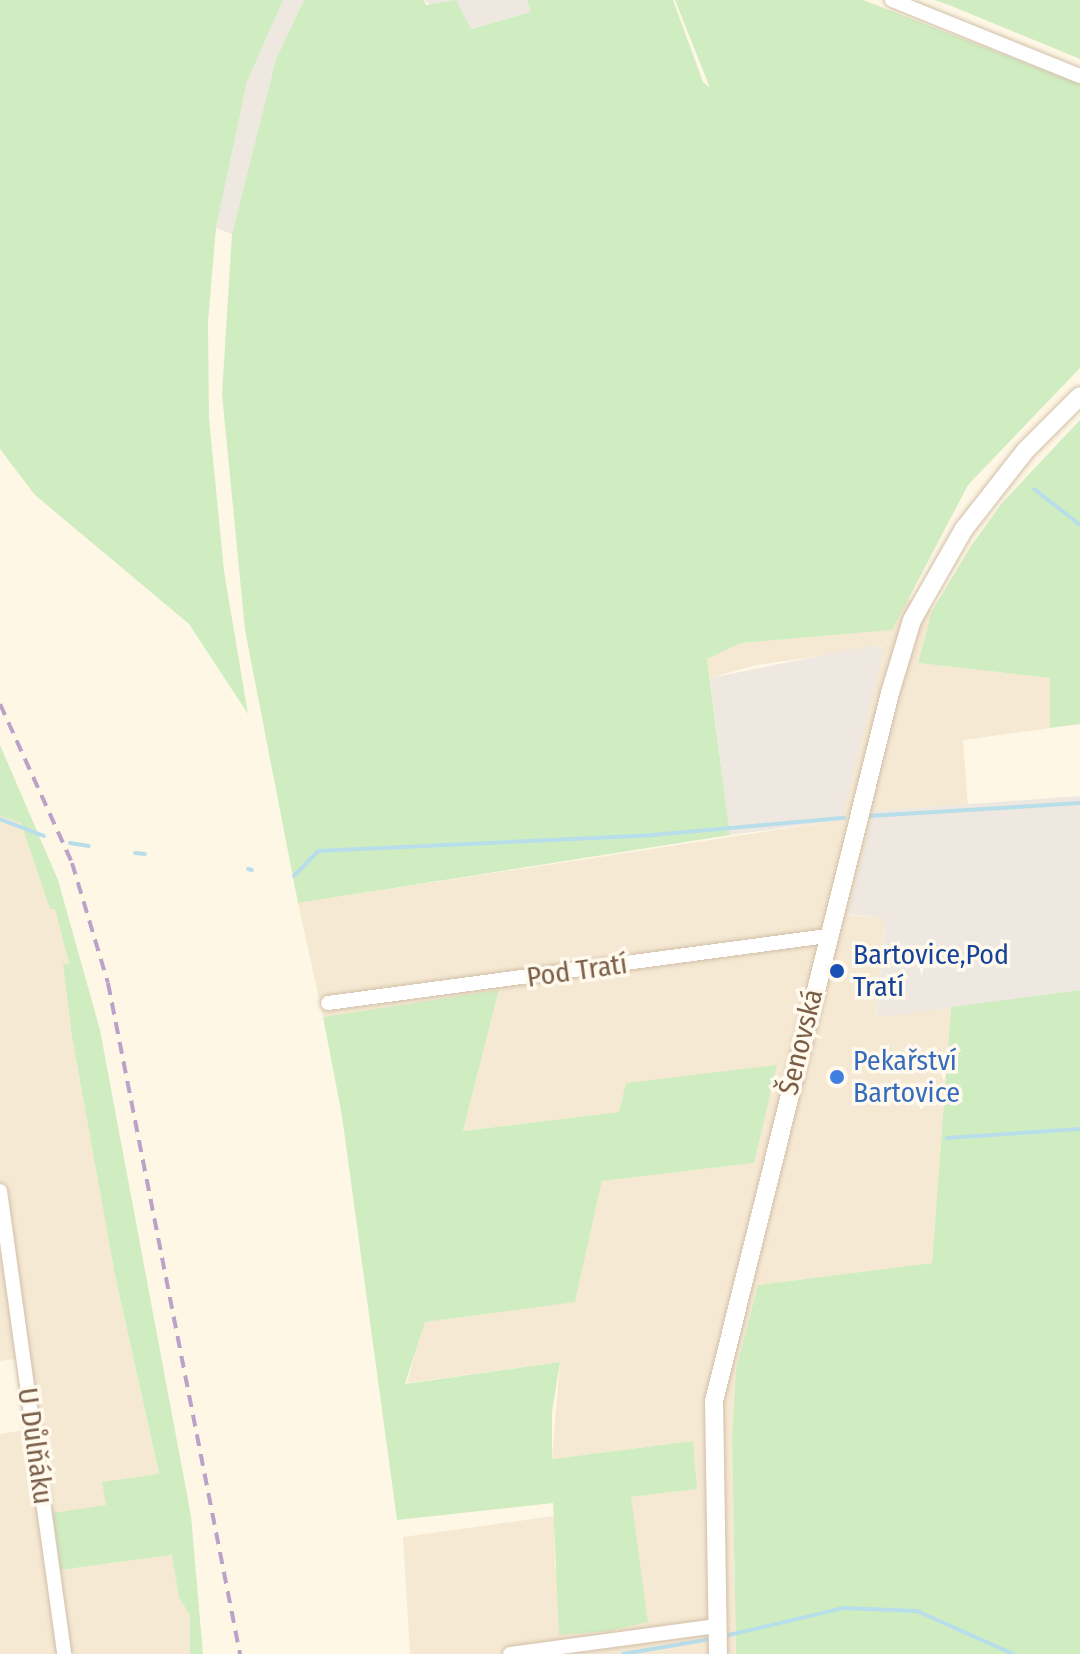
<!DOCTYPE html>
<html>
<head>
<meta charset="utf-8">
<style>
	body { margin:0 }
	#map { position:relative; width:1080px; height:1654px; overflow:hidden; background:#fef7e5; font-family:"Fira Sans Condensed",sans-serif }
	div>[style] { position:absolute }
	.residential>* { inset:0; background:#f6e9d3 }
	.industrial>* { inset:0; background:#eee8e0 }
	.green>* { inset:0; background:#d0edc2 }
	.stream>* { height:4px; margin:-2px; padding:0 2px; transform-origin:2px; border-radius:2px; background:#b8deea }
	.roads { filter:drop-shadow(0 0 2px #d1bfaa) drop-shadow(0 0 2px #d1bfaa) }
	.minor>* { height:14px; margin:-7px; padding:0 7px; transform-origin:7px; border-radius:7px; background:#fff }
	.tertiary>* { height:18px; margin:-9px; padding:0 9px; transform-origin:9px; border-radius:9px; background:#fff }
	.rail>* { height:4px; margin-top:-2px; transform-origin:0; background:repeating-linear-gradient(90deg,#bba2c9 0 12px,transparent 0 20px) }
	.dots>* { width:22px; height:22px; translate:-50% -50%; box-sizing:border-box; border:4px solid #fffaed; border-radius:50% }
	span { translate:-50% -50%; white-space:nowrap; text-align:center; line-height:1.15; -webkit-text-stroke:7px #fffaed; paint-order:stroke }
	.transit-label { font-size:28px; color:#164399 }
	.left { translate:0 -50%; text-align:left }
	.street-label { font-size:28px; color:#7a5e48 }
	.shop-label { font-size:28px; color:#366cbe }
</style>
</head>
<body>
<div id="map">
	<div class="residential">
		<div style="clip-path:polygon(906px 598px,932px 611px,918px 663px,1050px 678px,1050px 728px,963px 740px,968px 806px,874px 811px,849px 915px,883px 918px,885px 925px,876px 1017px,951px 1007px,932px 1263px,758px 1285px,736px 1369px,732px 1437px,736px 1654px,410px 1654px,403px 1537px,554px 1516px,555px 1570px,632px 1510px,631px 1497px,696px 1489px,693px 1441px,552px 1459px,560px 1362px,407px 1383px,424px 1322px,575px 1301px,602px 1181px,754px 1163px,619px 1112px,463px 1131px,499px 991px,323px 1017px,298px 903px,841px 820px,882px 647px,756px 665px,710px 678px,707px 659px,741px 643px,891px 630px)"></div>
		<div style="clip-path:polygon(0 816px,21px 822px,50px 909px,55px 908px,69px 965px,63px 965px,72px 1037px,115px 1275px,159px 1475px,103px 1482px,106px 1505px,62px 1570px,173px 1555px,179px 1598px,190px 1615px,190px 1654px,0 1654px,0 1434px,24px 1430px,15px 1359px,0 1361px)"></div>
	</div>
	<div class="industrial">
		<div style="clip-path:polygon(283px 0,304px 0,276px 59px,232px 234px,216px 228px,247px 82px)"></div>
		<div style="clip-path:polygon(424px 0,527px 0,532px 12px,470px 29px)"></div>
		<div style="clip-path:polygon(874px 645px,884px 650px,842px 820px,730px 835px,710px 678px)"></div>
		<div style="clip-path:polygon(1080px 796px,1080px 990px,876px 1018px,885px 926px,882px 918px,848px 914px,874px 811px)"></div>
	</div>
	<div class="green">
		<div style="clip-path:polygon(0 0,283px 0,247px 82px,216px 228px,208px 321px,209px 418px,224px 571px,248px 714px,189px 624px,35px 495px,0 449px)"></div>
		<div style="clip-path:polygon(304px 0,424px 0,426px 5px,456px 0,471px 29px,531px 12px,527px 0,673px 0,703px 82px,710px 88px,675px 0,863px 0,1080px 84px,1080px 368px,968px 485px,892px 630px,741px 643px,707px 659px,730px 835px,298px 903px,245px 630px,222px 394px,232px 234px,276px 59px)"></div>
		<div style="clip-path:polygon(935px 0,1080px 0,1080px 59px,949px 5px)"></div>
		<div style="clip-path:polygon(1080px 420px,1080px 724px,1050px 728px,1050px 678px,918px 663px,932px 611px,971px 546px,1002px 503px)"></div>
		<div style="clip-path:polygon(0 745px,58px 880px,100px 1030px,191px 1516px,203px 1654px,190px 1654px,190px 1615px,179px 1598px,172px 1555px,61px 1570px,53px 1513px,106px 1505px,102px 1482px,159px 1474px,115px 1275px,72px 1037px,63px 964px,69px 964px,55px 909px,50px 909px,21px 823px,0 816px)"></div>
		<div style="clip-path:polygon(499px 990px,463px 1131px,619px 1112px,626px 1083px,777px 1065px,754px 1163px,602px 1181px,575px 1302px,425px 1322px,405px 1384px,560px 1362px,552px 1412px,552px 1459px,693px 1441px,697px 1489px,631px 1497px,648px 1622px,609px 1631px,559px 1635px,553px 1503px,397px 1520px,342px 1116px,323px 1017px)"></div>
		<div style="clip-path:polygon(1080px 990px,1080px 1654px,736px 1654px,732px 1437px,736px 1369px,758px 1285px,932px 1263px,951px 1007px)"></div>
	</div>
	<div class="stream">
		<div style="left:1034px;top:489px;width:58px;rotate:38deg"></div>
		<div style="left:869px;top:816px;width:211px;rotate:-3.5deg"></div>
		<div style="left:0;top:819px;width:47px;rotate:21.1deg"></div>
		<div style="left:70px;top:843px;width:19px;rotate:9deg"></div>
		<div style="left:135px;top:853px;width:10px;rotate:6deg"></div>
		<div style="left:248px;top:869px;width:4px;rotate:14deg"></div>
		<div style="left:294px;top:876px;width:35px;rotate:-46deg"></div>
		<div style="left:318px;top:851px;width:334px;rotate:-2.7deg"></div>
		<div style="left:652px;top:835px;width:193px;rotate:-5.1deg"></div>
		<div style="left:947px;top:1138px;width:133px;rotate:-3.9deg"></div>
		<div style="left:729px;top:1635px;width:117px;rotate:-13.3deg"></div>
		<div style="left:843px;top:1608px;width:74px;rotate:2.3deg"></div>
		<div style="left:917px;top:1611px;width:105px;rotate:24.1deg"></div>
		<div style="left:623px;top:1654px;width:89px;rotate:-9.7deg"></div>
	</div>
	<div class="roads">
		<div class="minor">
			<div style="left:892px;top:0;width:203px;rotate:22deg"></div>
			<div style="left:328px;top:1003px;width:503px;rotate:-7.65deg"></div>
			<div style="left:0;top:1191px;width:467px;rotate:82.1deg"></div>
			<div style="left:510px;top:1654px;width:209px;rotate:-7.7deg"></div>
		</div>
		<div class="tertiary">
			<div style="left:718px;top:1654px;width:253px;rotate:-90.9deg"></div>
			<div style="left:714px;top:1401px;width:730px;rotate:-76.04deg"></div>
			<div style="left:890px;top:693px;width:76px;rotate:-73.2deg"></div>
			<div style="left:912px;top:620px;width:105px;rotate:-60.3deg"></div>
			<div style="left:964px;top:529px;width:100px;rotate:-51.9deg"></div>
			<div style="left:1026px;top:450px;width:76px;rotate:-45deg"></div>
		</div>
	</div>
	<div class="rail">
		<div style="left:0;top:704px;width:175px;rotate:65.6deg"></div>
		<div style="left:72px;top:863px;width:125px;rotate:73.3deg"></div>
		<div style="left:108px;top:983px;width:684px;rotate:78.87deg"></div>
	</div>
	<div class="dots">
		<div style="left:837px;top:971px;background:#1a4fb4"></div>
		<div style="left:837px;top:1077px;background:#3f7fe0"></div>
	</div>
	<div class="transit-label">
		<span class="left" style="left:853px;top:971px">Bartovice,Pod<br>Tratí</span>
	</div>
	<div class="street-label">
		<span style="left:577px;top:971px;rotate:-8deg">Pod Tratí</span>
		<span style="left:801px;top:1042px;rotate:-76deg">Šenovská</span>
		<span style="left:35px;top:1446px;rotate:82deg">U Důlňáku</span>
	</div>
	<div class="shop-label">
		<span class="left" style="left:853px;top:1077px">Pekařství<br>Bartovice</span>
	</div>
</div>
</body>
</html>
